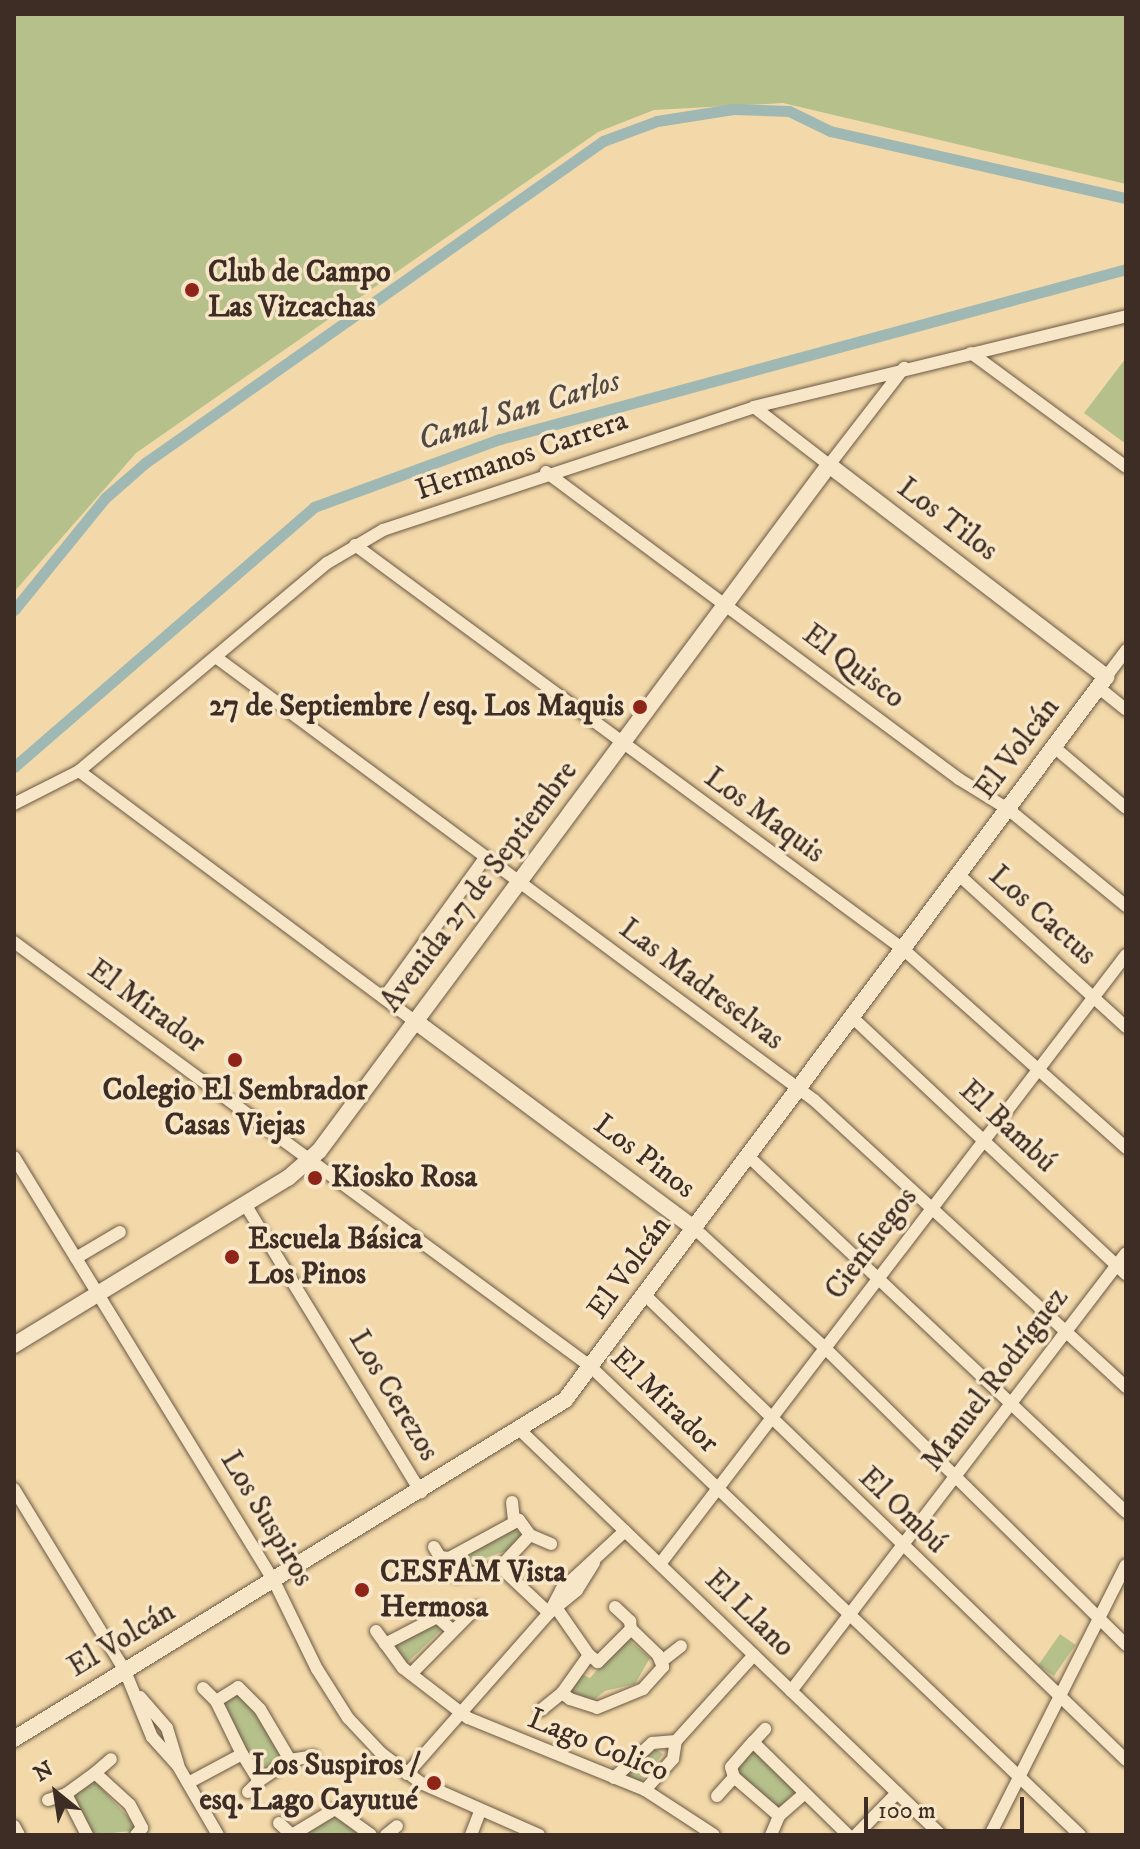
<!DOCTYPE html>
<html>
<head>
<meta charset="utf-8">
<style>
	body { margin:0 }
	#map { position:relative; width:1140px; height:1849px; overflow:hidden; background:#f3d9a9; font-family:"IM FELL DW Pica",serif }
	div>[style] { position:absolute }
	.green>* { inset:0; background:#b6c08b; transform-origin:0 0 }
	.canal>* { height:11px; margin:-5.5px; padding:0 5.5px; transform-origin:5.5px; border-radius:5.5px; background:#9fb8b3 }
	.roads { filter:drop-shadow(0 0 2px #6b5845) drop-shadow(0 0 2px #6b5845) }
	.minor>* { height:12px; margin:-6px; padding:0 6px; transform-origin:6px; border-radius:6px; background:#f7e6c7 }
	.tertiary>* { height:16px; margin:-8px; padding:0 8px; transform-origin:8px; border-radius:8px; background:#f7e6c7 }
	.dots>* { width:22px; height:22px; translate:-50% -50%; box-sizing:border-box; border:4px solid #f7e6c7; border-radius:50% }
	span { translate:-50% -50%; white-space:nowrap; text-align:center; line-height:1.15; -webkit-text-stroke:7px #f7e6c7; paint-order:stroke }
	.poi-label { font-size:30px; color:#3e2d24; font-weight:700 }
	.left { translate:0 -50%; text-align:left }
	.right { translate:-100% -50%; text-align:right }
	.street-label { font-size:30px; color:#3e2d24 }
	.water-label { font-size:32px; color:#514941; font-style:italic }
	.frame { position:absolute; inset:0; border:16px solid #3e2d24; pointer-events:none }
	.north { position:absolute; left:16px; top:1753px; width:80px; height:80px; -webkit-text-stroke:6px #f7e6c7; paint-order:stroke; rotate:330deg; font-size:22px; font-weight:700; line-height:32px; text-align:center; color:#3e2d24 }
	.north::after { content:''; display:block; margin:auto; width:28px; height:36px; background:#3e2d24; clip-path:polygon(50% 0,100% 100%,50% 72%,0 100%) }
	.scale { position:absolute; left:864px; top:1797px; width:160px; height:36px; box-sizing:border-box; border:4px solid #3e2d24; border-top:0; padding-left:10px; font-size:24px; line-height:28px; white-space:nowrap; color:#3e2d24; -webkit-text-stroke:6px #f7e6c7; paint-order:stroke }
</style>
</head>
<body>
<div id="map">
	<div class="green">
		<div style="clip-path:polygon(14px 14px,1126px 14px,1126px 184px,783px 103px,654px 110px,598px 132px,136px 453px,14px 592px)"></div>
		<div style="clip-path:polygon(1126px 358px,1126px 444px,1084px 413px)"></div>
		<div style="clip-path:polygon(512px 1527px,522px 1535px,506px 1551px,454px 1569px,451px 1565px)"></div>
		<div style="clip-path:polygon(436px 1622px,443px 1628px,405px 1665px,390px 1647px)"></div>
		<div style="left:1060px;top:1634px;width:19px;height:38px;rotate:35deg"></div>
		<div style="clip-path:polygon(630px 1641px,650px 1658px,635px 1684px,605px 1691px,590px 1703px,566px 1690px,579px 1673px,590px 1678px,622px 1642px)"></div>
		<div style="clip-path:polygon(240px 1693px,283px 1752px,284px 1758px,264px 1772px,257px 1772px,221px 1705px,223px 1699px)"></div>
		<div style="clip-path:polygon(651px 1747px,663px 1754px,639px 1783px,622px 1776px)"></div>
		<div style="left:755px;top:1748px;width:59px;height:32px;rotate:44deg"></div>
		<div style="clip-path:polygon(97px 1775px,103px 1790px,140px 1830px,93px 1835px,68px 1792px)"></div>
		<div style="clip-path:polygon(334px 1814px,359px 1835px,300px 1835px)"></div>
	</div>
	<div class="canal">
		<div style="left:14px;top:610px;width:144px;rotate:-50.9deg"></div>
		<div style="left:105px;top:498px;width:53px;rotate:-41.2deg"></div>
		<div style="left:145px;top:463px;width:560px;rotate:-35.11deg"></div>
		<div style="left:603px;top:141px;width:58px;rotate:-20.3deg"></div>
		<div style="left:657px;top:121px;width:77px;rotate:-9deg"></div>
		<div style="left:733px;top:109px;width:56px;rotate:2deg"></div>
		<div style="left:789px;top:111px;width:46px;rotate:26deg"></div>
		<div style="left:830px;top:131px;width:303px;rotate:12.8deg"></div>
		<div style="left:14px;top:767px;width:397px;rotate:-40.9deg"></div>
		<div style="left:314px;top:507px;width:198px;rotate:-20.1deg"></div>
		<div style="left:500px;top:439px;width:649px;rotate:-15.19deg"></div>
	</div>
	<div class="roads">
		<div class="minor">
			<div style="left:971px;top:353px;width:192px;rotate:36.3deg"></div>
			<div style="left:754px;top:407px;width:95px;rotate:37.7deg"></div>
			<div style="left:829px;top:465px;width:123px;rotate:-52.3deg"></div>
			<div style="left:546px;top:472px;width:515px;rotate:36.62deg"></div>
			<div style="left:959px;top:779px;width:57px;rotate:31.5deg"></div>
			<div style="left:1008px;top:809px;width:153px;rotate:39.4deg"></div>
			<div style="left:355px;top:545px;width:681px;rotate:36.4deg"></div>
			<div style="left:903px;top:949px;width:299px;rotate:41.7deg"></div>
			<div style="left:217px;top:658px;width:743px;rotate:36.52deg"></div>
			<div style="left:814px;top:1100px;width:424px;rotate:42.6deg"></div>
			<div style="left:1106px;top:677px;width:34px;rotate:-53deg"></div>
			<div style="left:1098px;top:687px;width:36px;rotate:39deg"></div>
			<div style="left:1054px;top:747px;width:94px;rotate:40.3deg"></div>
			<div style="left:79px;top:771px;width:419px;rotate:36.7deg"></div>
			<div style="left:14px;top:804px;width:73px;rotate:-26.9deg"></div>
			<div style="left:79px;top:771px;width:324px;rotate:-40deg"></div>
			<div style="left:327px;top:563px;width:65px;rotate:-30.5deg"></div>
			<div style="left:383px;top:530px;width:391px;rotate:-18.3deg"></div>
			<div style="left:754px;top:407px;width:383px;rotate:-13.7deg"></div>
			<div style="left:959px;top:875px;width:226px;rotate:42.3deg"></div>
			<div style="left:14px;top:942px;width:717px;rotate:36.37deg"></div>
			<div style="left:591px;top:1367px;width:677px;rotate:43.74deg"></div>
			<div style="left:384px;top:998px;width:173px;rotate:-54.2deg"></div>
			<div style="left:852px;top:1017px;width:376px;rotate:43.2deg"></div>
			<div style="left:748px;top:1156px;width:519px;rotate:43.28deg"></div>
			<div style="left:14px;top:1157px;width:497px;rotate:58.5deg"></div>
			<div style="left:274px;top:1581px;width:98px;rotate:64deg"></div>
			<div style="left:317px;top:1669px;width:58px;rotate:57.7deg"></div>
			<div style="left:348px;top:1718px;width:48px;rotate:46.7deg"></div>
			<div style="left:381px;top:1753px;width:50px;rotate:36.9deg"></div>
			<div style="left:421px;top:1783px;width:129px;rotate:23.8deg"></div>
			<div style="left:245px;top:1204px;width:338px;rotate:58.6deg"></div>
			<div style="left:694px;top:1228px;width:178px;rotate:42.5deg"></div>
			<div style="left:825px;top:1348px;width:423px;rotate:44.6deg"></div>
			<div style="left:76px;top:1258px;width:51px;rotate:-30.6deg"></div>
			<div style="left:645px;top:1295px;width:669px;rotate:44.03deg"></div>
			<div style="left:521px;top:1431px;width:583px;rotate:43.89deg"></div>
			<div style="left:14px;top:1489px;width:213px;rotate:58.6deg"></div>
			<div style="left:125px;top:1671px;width:71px;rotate:67.8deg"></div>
			<div style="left:152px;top:1737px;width:39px;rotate:48deg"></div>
			<div style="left:178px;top:1766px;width:80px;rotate:59.9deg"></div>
			<div style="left:512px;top:1502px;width:19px;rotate:84deg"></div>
			<div style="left:530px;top:1535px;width:23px;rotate:23deg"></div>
			<div style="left:434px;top:1547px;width:12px;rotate:59deg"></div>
			<div style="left:440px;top:1557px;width:9px;rotate:6deg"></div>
			<div style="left:660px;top:1564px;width:767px;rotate:-52.58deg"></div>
			<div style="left:500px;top:1567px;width:44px;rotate:-46.8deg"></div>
			<div style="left:530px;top:1535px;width:19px;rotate:-126deg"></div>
			<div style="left:519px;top:1520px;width:80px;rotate:151.5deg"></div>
			<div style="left:449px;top:1558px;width:13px;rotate:94deg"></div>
			<div style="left:448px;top:1571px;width:10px;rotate:29deg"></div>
			<div style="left:457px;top:1576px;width:44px;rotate:-11.8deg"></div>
			<div style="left:500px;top:1567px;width:67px;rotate:43.2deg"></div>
			<div style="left:615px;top:1607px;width:21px;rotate:43deg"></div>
			<div style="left:630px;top:1621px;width:8px;rotate:83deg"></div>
			<div style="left:557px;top:1609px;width:56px;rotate:55.2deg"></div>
			<div style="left:589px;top:1655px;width:47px;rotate:125.4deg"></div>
			<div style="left:562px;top:1693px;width:10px;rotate:37deg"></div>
			<div style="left:570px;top:1699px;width:28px;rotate:18deg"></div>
			<div style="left:597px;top:1708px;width:50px;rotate:-22.4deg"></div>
			<div style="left:643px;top:1689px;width:30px;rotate:-48deg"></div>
			<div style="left:663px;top:1667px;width:13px;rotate:-113deg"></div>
			<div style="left:658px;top:1655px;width:37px;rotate:-136deg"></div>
			<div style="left:631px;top:1629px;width:47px;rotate:135deg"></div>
			<div style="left:598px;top:1662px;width:11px;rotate:-142deg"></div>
			<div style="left:549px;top:1613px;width:26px;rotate:-62deg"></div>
			<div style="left:561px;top:1590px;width:87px;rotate:-42.7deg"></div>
			<div style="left:376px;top:1631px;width:46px;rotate:53.9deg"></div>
			<div style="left:403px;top:1668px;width:82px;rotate:37.6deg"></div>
			<div style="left:468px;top:1718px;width:191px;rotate:22.1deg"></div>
			<div style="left:645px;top:1790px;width:82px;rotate:33.1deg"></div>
			<div style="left:385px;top:1644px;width:59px;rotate:-27.4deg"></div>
			<div style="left:437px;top:1617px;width:21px;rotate:41deg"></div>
			<div style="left:662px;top:1661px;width:24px;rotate:-38deg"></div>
			<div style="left:411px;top:1674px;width:94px;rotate:-45.4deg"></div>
			<div style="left:203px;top:1688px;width:18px;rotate:45deg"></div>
			<div style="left:791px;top:1691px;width:551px;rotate:-52.59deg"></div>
			<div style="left:140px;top:1697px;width:41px;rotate:48.9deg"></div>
			<div style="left:167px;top:1728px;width:39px;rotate:73deg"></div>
			<div style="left:541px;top:1710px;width:27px;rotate:-39deg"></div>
			<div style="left:753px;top:1742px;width:18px;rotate:-47deg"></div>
			<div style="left:290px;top:1760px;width:24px;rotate:-9deg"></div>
			<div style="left:95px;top:1773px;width:21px;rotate:-41deg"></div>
			<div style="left:407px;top:1774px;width:215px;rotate:-48.6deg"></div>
			<div style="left:549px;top:1613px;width:36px;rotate:-39deg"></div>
			<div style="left:577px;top:1590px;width:32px;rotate:-58deg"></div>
			<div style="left:614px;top:1778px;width:52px;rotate:-42.6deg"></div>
			<div style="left:652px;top:1743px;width:24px;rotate:-5deg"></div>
			<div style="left:188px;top:1783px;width:61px;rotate:-28.2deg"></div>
			<div style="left:242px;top:1754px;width:59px;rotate:-116.1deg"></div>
			<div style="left:216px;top:1701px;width:26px;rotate:-32deg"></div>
			<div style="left:238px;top:1687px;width:31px;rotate:45deg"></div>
			<div style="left:260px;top:1709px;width:59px;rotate:59.5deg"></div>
			<div style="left:290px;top:1760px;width:37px;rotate:146deg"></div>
			<div style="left:259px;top:1781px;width:32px;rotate:-122deg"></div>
			<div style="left:645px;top:1790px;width:42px;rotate:-47.9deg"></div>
			<div style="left:673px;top:1759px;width:18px;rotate:-81deg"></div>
			<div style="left:676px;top:1741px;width:116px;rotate:-47.8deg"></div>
			<div style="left:248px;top:1792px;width:16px;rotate:-45deg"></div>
			<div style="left:804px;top:1794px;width:33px;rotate:139deg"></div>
			<div style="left:779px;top:1816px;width:60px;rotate:-139.1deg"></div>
			<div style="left:734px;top:1777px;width:10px;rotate:-107deg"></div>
			<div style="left:731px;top:1767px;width:33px;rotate:-49deg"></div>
			<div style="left:753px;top:1742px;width:133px;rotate:44.4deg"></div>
			<div style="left:717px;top:1796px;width:25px;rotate:-48deg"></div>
			<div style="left:48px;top:1800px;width:19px;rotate:-18deg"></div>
			<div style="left:279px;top:1823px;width:18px;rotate:43deg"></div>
			<div style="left:14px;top:1826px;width:10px;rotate:61deg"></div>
			<div style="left:87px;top:1835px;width:46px;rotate:-117.1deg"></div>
			<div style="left:66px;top:1794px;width:36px;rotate:-36deg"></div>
			<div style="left:95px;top:1773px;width:47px;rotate:42.4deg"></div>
			<div style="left:130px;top:1805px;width:26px;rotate:62deg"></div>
			<div style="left:142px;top:1828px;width:9px;rotate:131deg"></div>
			<div style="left:292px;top:1835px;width:50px;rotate:-31.2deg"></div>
			<div style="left:335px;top:1809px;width:44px;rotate:35.8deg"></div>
			<div style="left:386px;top:1835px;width:14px;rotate:-39deg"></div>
			<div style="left:471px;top:1835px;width:25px;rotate:-69deg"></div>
			<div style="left:771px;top:1835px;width:21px;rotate:-67deg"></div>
			<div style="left:856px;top:1835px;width:59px;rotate:-45.7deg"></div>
			<div style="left:990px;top:1835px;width:302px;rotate:-63.3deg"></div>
		</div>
		<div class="tertiary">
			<div style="left:415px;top:1021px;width:347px;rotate:36.6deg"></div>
			<div style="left:14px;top:1345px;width:321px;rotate:-31.4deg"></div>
			<div style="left:288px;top:1178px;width:41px;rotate:-41.1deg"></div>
			<div style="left:319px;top:1151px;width:855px;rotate:-53.37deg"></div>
			<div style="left:829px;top:465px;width:349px;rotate:37.4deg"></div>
			<div style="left:1106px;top:677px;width:903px;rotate:126.81deg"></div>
			<div style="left:565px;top:1400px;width:647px;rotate:148.4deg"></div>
		</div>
	</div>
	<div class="dots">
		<div style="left:192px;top:290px;background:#8f2418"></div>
		<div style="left:640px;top:707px;background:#8f2418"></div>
		<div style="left:235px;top:1060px;background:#8f2418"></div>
		<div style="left:315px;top:1178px;background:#8f2418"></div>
		<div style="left:232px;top:1257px;background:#8f2418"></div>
		<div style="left:362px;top:1590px;background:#8f2418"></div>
		<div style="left:434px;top:1783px;background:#8f2418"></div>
	</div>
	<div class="poi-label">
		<span class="left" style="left:208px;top:290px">Club de Campo<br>Las Vizcachas</span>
		<span class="right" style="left:624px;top:707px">27 de Septiembre / esq. Los Maquis</span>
		<span style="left:235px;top:1108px">Colegio El Sembrador<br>Casas Viejas</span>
		<span class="left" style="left:331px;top:1178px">Kiosko Rosa</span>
		<span class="left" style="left:248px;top:1257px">Escuela Básica<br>Los Pinos</span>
		<span class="left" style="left:380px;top:1590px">CESFAM Vista<br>Hermosa</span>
		<span class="right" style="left:418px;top:1783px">Los Suspiros /<br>esq. Lago Cayutué</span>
	</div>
	<div class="street-label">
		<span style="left:522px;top:456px;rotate:-19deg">Hermanos Carrera</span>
		<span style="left:947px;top:520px;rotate:37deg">Los Tilos</span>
		<span style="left:853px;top:667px;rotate:37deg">El Quisco</span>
		<span style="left:1018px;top:749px;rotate:-53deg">El Volcán</span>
		<span style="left:764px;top:816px;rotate:36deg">Los Maquis</span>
		<span style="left:480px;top:887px;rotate:-53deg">Avenida 27 de Septiembre</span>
		<span style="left:1042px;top:916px;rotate:42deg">Los Cactus</span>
		<span style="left:701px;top:985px;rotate:37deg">Las Madreselvas</span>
		<span style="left:146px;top:1007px;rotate:36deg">El Mirador</span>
		<span style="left:1007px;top:1127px;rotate:43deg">El Bambú</span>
		<span style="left:644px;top:1157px;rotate:37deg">Los Pinos</span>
		<span style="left:872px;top:1244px;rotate:-53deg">Cienfuegos</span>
		<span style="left:630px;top:1268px;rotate:-54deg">El Volcán</span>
		<span style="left:996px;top:1380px;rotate:-53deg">Manuel Rodríguez</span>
		<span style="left:393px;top:1396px;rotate:59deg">Los Cerezos</span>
		<span style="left:664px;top:1401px;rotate:44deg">El Mirador</span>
		<span style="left:902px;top:1511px;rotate:44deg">El Ombú</span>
		<span style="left:266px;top:1519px;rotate:59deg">Los Suspiros</span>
		<span style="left:749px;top:1614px;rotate:44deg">El Llano</span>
		<span style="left:122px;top:1640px;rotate:-31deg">El Volcán</span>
		<span style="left:598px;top:1746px;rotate:22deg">Lago Colico</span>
	</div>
	<div class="water-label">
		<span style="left:519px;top:411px;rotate:-17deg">Canal San Carlos</span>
	</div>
	<div class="frame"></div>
	<div class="north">N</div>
	<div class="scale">100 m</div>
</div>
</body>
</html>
